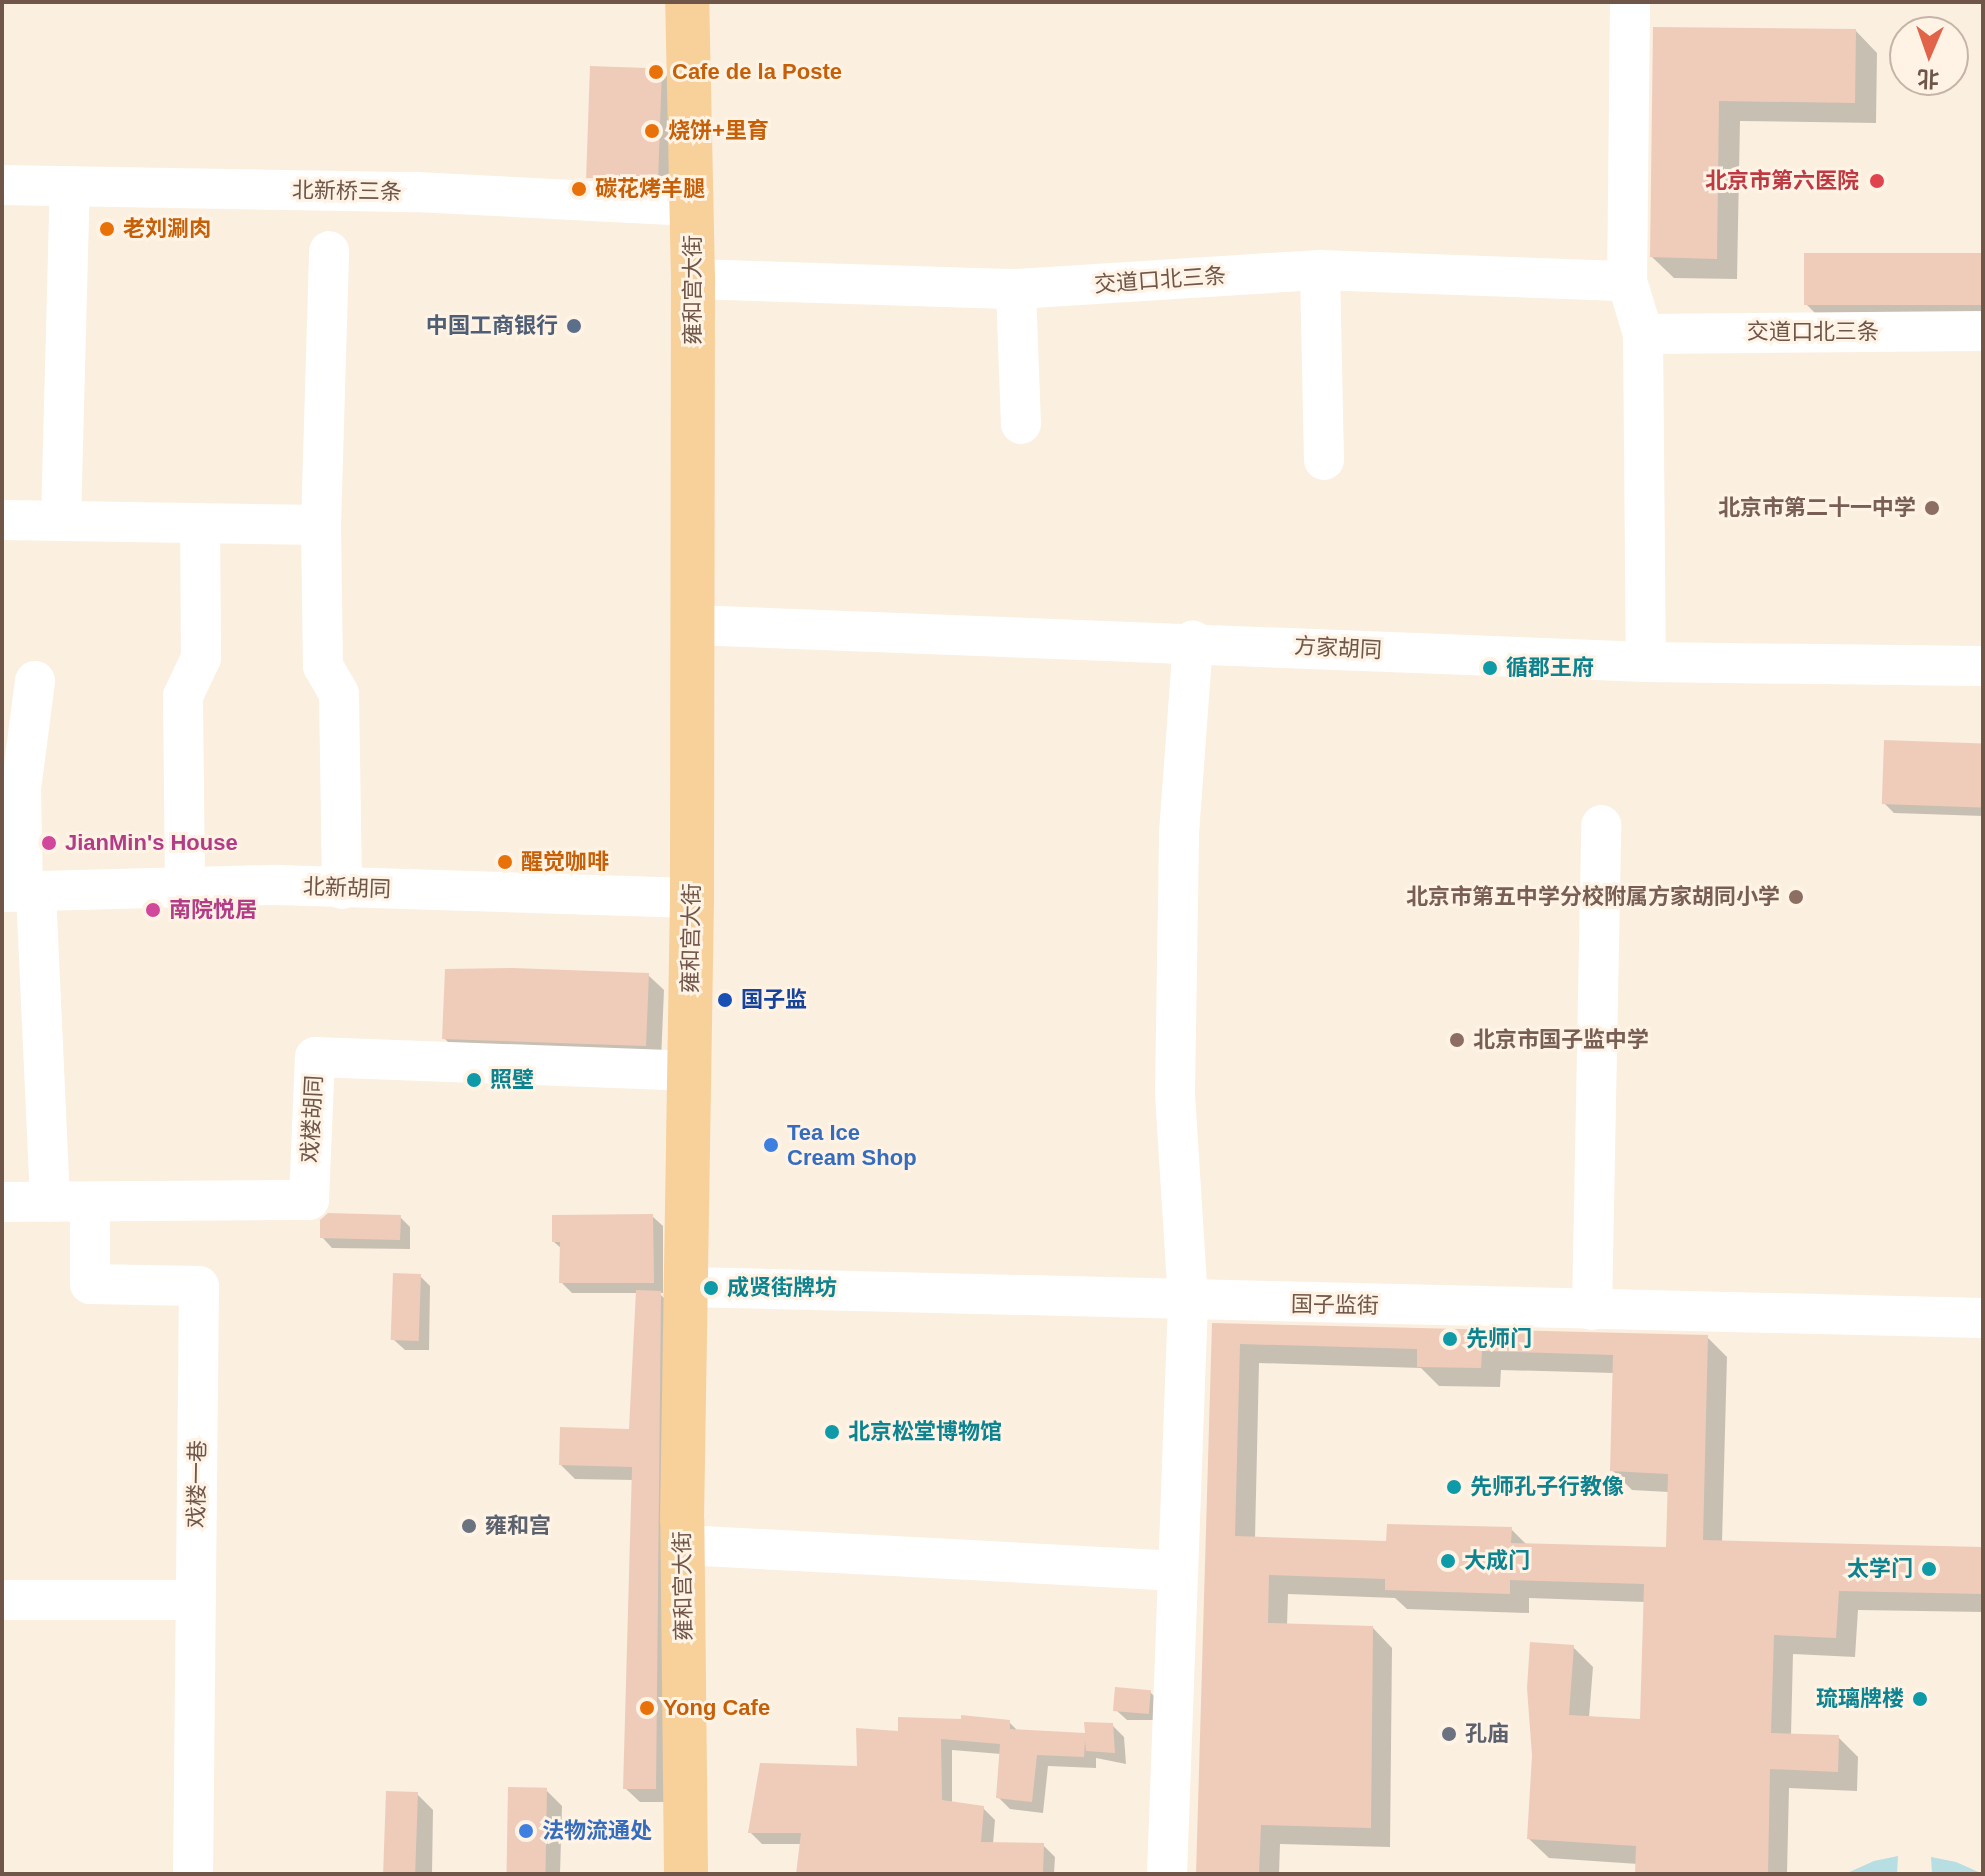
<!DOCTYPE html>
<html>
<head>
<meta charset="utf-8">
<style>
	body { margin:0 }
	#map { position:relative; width:1985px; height:1876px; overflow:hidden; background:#fbefe0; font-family:Helvetica,"Noto Sans SC",sans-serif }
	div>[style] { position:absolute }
	.water>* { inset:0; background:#b6dee3 }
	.shadow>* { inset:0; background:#0003 }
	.building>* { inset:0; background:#efccb9; transform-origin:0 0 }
	.minor>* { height:40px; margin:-20px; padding:0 20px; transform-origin:20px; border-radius:20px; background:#fff }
	.major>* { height:44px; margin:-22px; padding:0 22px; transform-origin:22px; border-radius:22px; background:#f7d09a }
	.dots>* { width:22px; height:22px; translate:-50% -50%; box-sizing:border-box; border:4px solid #fef3e5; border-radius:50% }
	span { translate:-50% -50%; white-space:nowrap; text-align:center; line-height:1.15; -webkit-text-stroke:6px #fef3e5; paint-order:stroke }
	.food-label { font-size:22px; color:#c56008; font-weight:700 }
	.left { translate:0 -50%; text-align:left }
	.health-label { font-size:22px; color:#be3a42; font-weight:700 }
	.right { translate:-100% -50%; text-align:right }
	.street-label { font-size:22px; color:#705549 }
	.service-label { font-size:22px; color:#4e5e75; font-weight:700 }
	.education-label { font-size:22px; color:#785e54; font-weight:700 }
	.culture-label { font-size:22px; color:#0d838f; font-weight:700 }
	.hotel-label { font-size:22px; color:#b23c85; font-weight:700 }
	.transit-label { font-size:22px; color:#164399; font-weight:700 }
	.shop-label { font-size:22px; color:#366cbe; font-weight:700 }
	.worship-label { font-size:22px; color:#5b616d; font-weight:700 }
	.frame { position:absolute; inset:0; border:4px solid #705549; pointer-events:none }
	.north { position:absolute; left:1889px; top:16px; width:80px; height:80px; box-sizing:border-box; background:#fef3e5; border:2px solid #c5b4a7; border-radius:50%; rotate:182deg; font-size:22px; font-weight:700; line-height:32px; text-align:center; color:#705549 }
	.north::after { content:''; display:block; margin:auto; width:28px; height:36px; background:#e0634a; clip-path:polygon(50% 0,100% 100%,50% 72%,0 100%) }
</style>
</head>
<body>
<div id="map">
	<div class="water">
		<div style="clip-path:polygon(1898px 1856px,1897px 1874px,1845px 1874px,1874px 1861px)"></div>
		<div style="clip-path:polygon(1931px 1857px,1956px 1862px,1983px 1874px,1932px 1874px)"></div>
	</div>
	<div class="shadow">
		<div style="clip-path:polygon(1655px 29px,1856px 31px,1877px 53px,1876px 123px,1740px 121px,1737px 279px,1674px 278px,1652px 257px)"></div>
		<div style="clip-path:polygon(661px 70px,677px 86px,679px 197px,610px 193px,594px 177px)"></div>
		<div style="clip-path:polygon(1983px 255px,1983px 326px,1828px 326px,1807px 305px)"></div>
		<div style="clip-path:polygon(1983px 745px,1983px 816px,1894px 813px,1884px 803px)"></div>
		<div style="clip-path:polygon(648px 975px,664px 990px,661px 1061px,460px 1054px,444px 1038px)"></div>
		<div style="clip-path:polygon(652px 1216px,663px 1226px,663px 1293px,659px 1293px,674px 1308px,669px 1802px,640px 1802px,625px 1788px,633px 1480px,575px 1479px,561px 1465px,631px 1431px,638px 1293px,572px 1293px,561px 1282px,562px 1249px,554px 1242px)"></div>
		<div style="clip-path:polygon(400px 1217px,410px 1227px,410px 1249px,332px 1248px,322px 1237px)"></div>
		<div style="clip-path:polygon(420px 1276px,430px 1286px,429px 1350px,405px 1350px,394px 1340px)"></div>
		<div style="clip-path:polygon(evenodd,1214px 1325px,1707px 1337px,1727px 1357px,1722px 1543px,1983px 1549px,1983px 1612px,1858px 1610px,1855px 1657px,1793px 1654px,1791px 1735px,1838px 1737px,1858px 1757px,1857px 1791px,1789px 1788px,1787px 1874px,1637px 1874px,1638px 1864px,1549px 1858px,1529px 1839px,1573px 1647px,1593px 1667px,1589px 1718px,1642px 1721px,1645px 1602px,1529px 1598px,1529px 1613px,1407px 1609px,1395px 1598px,1288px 1594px,1287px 1626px,1373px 1628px,1392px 1648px,1390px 1847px,1280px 1844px,1279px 1874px,1198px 1874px,1214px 1325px,1259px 1363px,1421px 1368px,1439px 1386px,1500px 1387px,1501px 1370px,1614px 1373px,1612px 1470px,1632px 1490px,1669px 1492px,1668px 1549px,1527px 1545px,1511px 1529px,1388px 1543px,1255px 1539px,1259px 1363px)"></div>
		<div style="clip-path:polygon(1150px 1692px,1160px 1702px,1160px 1720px,1127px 1720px,1116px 1710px)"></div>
		<div style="clip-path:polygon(1009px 1722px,1019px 1732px,1087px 1735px,1112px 1725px,1124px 1737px,1126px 1764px,1096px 1758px,1096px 1768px,1048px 1766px,1043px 1813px,1010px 1809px,998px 1797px,1001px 1754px,952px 1750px,952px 1804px,983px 1808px,995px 1820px,993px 1844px,1043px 1845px,1055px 1857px,1054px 1874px,798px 1874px,801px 1844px,762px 1844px,750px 1832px,859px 1768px,901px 1733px)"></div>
		<div style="clip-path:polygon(546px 1790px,562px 1806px,560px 1874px,508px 1874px)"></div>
		<div style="clip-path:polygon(417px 1794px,433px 1810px,432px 1874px,387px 1874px)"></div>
	</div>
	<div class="building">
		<div style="clip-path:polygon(1653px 27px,1856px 29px,1855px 103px,1719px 101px,1717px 259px,1650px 257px)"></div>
		<div style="left:590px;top:66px;width:72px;height:112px;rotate:2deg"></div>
		<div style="left:1983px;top:253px;width:52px;height:179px;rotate:90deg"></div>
		<div style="left:1884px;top:740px;width:99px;height:64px;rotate:2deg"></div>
		<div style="clip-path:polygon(513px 968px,649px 973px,646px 1046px,442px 1039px,445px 969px)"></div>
		<div style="clip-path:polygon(328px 1213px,401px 1215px,400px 1240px,320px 1238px,320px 1220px)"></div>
		<div style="clip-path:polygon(653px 1214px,654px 1283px,559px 1283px,560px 1242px,552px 1242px,552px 1215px)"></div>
		<div style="left:393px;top:1273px;width:28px;height:67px;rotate:2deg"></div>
		<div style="clip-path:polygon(636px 1290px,661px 1291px,656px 1789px,623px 1789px,632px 1467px,559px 1465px,560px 1427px,629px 1429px)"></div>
		<div style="clip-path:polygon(evenodd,1212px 1323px,1708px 1335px,1703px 1540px,1983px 1547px,1983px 1594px,1839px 1591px,1836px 1638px,1774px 1635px,1771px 1733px,1839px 1735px,1838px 1772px,1770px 1769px,1768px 1874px,1635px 1874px,1636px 1846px,1527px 1839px,1532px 1756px,1527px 1688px,1530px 1642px,1574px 1645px,1569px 1715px,1640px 1719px,1644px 1584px,1510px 1580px,1510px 1594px,1385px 1590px,1385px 1579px,1269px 1575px,1268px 1623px,1373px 1626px,1371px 1828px,1261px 1825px,1259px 1874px,1196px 1874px,1212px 1323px,1240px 1344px,1417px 1349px,1417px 1367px,1481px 1368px,1482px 1351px,1613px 1355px,1610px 1471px,1668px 1474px,1666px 1547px,1511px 1543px,1512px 1527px,1387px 1524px,1386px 1541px,1235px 1536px,1240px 1344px)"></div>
		<div style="left:1115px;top:1687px;width:36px;height:24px;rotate:5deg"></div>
		<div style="clip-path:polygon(961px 1715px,1010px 1720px,1010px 1729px,1085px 1733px,1084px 1722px,1113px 1723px,1115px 1753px,1086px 1751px,1085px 1741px,1084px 1757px,1037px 1755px,1032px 1802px,996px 1798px,1000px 1744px,941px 1739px,942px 1800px,984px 1806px,981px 1842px,1044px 1843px,1043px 1874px,796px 1874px,801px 1833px,748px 1833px,760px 1763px,857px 1766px,856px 1728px,898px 1731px,898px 1717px,961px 1719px)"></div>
		<div style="left:508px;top:1787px;width:39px;height:87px;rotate:1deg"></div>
		<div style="left:386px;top:1791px;width:32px;height:83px;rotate:2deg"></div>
	</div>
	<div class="minor">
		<div style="left:1630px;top:2px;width:279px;rotate:90.6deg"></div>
		<div style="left:1627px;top:281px;width:55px;rotate:73.2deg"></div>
		<div style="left:1643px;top:334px;width:328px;rotate:89.5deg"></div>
		<div style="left:2px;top:185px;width:414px;rotate:1deg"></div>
		<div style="left:416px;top:192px;width:276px;rotate:2.9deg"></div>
		<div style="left:1320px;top:270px;width:190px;rotate:88.8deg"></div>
		<div style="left:693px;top:279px;width:323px;rotate:1.8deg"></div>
		<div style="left:1016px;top:289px;width:305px;rotate:-3.6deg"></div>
		<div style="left:1320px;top:270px;width:307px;rotate:2.1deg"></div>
		<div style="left:1016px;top:289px;width:135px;rotate:87.9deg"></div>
		<div style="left:1643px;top:334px;width:340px;rotate:-0.5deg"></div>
		<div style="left:2px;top:520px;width:319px;rotate:0.9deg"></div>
		<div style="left:321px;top:525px;width:274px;rotate:-88.3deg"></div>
		<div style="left:61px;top:521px;width:335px;rotate:-88.5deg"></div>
		<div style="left:321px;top:525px;width:141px;rotate:89.2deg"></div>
		<div style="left:323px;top:666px;width:32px;rotate:60deg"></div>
		<div style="left:339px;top:694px;width:195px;rotate:89.1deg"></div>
		<div style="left:693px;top:625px;width:954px;rotate:2.22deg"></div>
		<div style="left:1646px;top:662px;width:337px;rotate:0.7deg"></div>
		<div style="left:185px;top:888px;width:192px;rotate:-90.6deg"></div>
		<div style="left:183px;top:696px;width:42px;rotate:-64.7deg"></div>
		<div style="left:201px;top:658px;width:135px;rotate:-90.4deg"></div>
		<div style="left:2px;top:892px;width:276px;rotate:-1.5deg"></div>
		<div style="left:278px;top:885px;width:414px;rotate:1.8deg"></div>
		<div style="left:23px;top:892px;width:103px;rotate:-91.1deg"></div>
		<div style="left:21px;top:789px;width:109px;rotate:-82.6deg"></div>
		<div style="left:36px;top:892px;width:310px;rotate:87.4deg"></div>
		<div style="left:2px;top:1202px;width:307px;rotate:-0.4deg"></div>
		<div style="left:309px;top:1200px;width:143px;rotate:-87.6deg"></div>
		<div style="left:315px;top:1057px;width:373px;rotate:2.1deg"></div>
		<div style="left:90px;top:1202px;width:82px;rotate:90deg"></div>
		<div style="left:90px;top:1284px;width:109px;rotate:1.1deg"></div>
		<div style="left:199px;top:1286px;width:588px;rotate:90.58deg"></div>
		<div style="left:687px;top:1287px;width:1296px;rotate:1.37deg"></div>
		<div style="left:1592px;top:1310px;width:485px;rotate:-88.9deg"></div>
		<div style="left:683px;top:1545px;width:496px;rotate:3deg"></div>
		<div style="left:2px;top:1600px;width:194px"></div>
		<div style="left:1167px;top:1874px;width:573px;rotate:-87.9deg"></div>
		<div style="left:1188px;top:1301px;width:209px;rotate:-93.6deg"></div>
		<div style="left:1175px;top:1092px;width:259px;rotate:-89.1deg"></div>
		<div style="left:1179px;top:833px;width:193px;rotate:-85.8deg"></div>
	</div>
	<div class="major">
		<div style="left:686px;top:1874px;width:354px;rotate:-90.6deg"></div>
		<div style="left:682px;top:1520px;width:622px;rotate:-89.08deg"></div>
		<div style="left:692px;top:898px;width:619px;rotate:-89.91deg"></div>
		<div style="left:693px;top:279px;width:277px;rotate:-91.2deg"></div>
	</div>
	<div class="dots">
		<div style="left:656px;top:72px;background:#e8710a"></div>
		<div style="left:652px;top:131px;background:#e8710a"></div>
		<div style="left:1877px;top:181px;background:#e0444e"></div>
		<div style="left:579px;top:189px;background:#e8710a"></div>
		<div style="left:107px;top:229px;background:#e8710a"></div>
		<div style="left:574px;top:326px;background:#5c6f8a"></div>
		<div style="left:1932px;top:508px;background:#8d6e63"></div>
		<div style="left:1490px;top:668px;background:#0f9aa8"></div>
		<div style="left:49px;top:843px;background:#d1479c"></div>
		<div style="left:505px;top:862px;background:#e8710a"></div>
		<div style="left:1796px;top:897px;background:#8d6e63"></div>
		<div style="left:153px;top:910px;background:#d1479c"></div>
		<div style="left:725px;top:1000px;background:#1a4fb4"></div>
		<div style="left:1457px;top:1040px;background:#8d6e63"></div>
		<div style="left:474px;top:1080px;background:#0f9aa8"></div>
		<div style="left:771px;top:1145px;background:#3f7fe0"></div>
		<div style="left:711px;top:1288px;background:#0f9aa8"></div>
		<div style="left:1450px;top:1339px;background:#0f9aa8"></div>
		<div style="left:832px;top:1432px;background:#0f9aa8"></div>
		<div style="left:1454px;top:1487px;background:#0f9aa8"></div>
		<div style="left:469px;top:1526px;background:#6b7280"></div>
		<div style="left:1448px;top:1561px;background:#0f9aa8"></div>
		<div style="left:1929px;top:1569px;background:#0f9aa8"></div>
		<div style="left:1920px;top:1699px;background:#0f9aa8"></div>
		<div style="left:647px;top:1708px;background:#e8710a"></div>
		<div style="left:1449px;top:1734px;background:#6b7280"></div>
		<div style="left:526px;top:1831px;background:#3f7fe0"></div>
	</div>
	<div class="food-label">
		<span class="left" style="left:672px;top:72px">Cafe de la Poste</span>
		<span class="left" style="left:668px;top:131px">烧饼+里育</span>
		<span class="left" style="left:595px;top:189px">碳花烤羊腿</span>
		<span class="left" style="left:123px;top:229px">老刘涮肉</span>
		<span class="left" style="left:521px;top:862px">醒觉咖啡</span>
		<span class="left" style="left:663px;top:1708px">Yong Cafe</span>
	</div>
	<div class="health-label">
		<span class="right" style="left:1859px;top:181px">北京市第六医院</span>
	</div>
	<div class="street-label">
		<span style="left:347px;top:191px;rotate:1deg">北新桥三条</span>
		<span style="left:1160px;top:280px;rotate:-4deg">交道口北三条</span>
		<span style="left:693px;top:290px;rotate:-90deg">雍和宫大街</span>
		<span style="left:1813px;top:332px">交道口北三条</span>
		<span style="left:1338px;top:648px;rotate:3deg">方家胡同</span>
		<span style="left:347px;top:888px;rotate:2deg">北新胡同</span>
		<span style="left:691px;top:938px;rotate:-89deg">雍和宫大街</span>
		<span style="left:312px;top:1119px;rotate:-87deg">戏楼胡同</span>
		<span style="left:1335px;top:1305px;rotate:1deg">国子监街</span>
		<span style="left:197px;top:1484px;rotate:-89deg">戏楼一巷</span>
		<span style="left:683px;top:1586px;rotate:-91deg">雍和宫大街</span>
	</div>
	<div class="service-label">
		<span class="right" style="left:558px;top:326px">中国工商银行</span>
	</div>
	<div class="education-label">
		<span class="right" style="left:1916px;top:508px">北京市第二十一中学</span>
		<span class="right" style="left:1780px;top:897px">北京市第五中学分校附属方家胡同小学</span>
		<span class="left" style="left:1473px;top:1040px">北京市国子监中学</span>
	</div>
	<div class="culture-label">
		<span class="left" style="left:1506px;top:668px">循郡王府</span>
		<span class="left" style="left:490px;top:1080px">照壁</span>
		<span class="left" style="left:727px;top:1288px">成贤街牌坊</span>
		<span class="left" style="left:1466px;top:1339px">先师门</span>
		<span class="left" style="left:848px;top:1432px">北京松堂博物馆</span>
		<span class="left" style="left:1470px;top:1487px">先师孔子行教像</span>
		<span class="left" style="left:1464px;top:1561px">大成门</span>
		<span class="right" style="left:1913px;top:1569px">太学门</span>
		<span class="right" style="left:1904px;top:1699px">琉璃牌楼</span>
	</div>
	<div class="hotel-label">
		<span class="left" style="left:65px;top:843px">JianMin's House</span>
		<span class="left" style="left:169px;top:910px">南院悦居</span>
	</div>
	<div class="transit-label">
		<span class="left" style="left:741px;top:1000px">国子监</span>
	</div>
	<div class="shop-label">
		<span class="left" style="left:787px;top:1145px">Tea Ice<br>Cream Shop</span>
		<span class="left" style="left:542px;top:1831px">法物流通处</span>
	</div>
	<div class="worship-label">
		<span class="left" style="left:485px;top:1526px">雍和宫</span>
		<span class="left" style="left:1465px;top:1734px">孔庙</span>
	</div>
	<div class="frame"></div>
	<div class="north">北</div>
</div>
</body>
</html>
